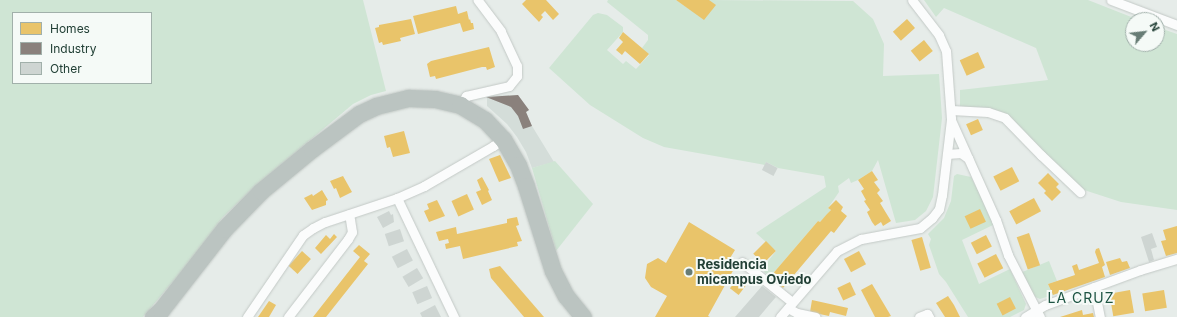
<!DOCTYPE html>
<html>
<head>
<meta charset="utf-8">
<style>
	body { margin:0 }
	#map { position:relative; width:1177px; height:317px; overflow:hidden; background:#e6ece9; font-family:Inter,sans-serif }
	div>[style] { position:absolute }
	.built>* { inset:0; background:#d4ddd9 }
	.green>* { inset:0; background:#cfe5d4 }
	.homes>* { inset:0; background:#e9c46a; transform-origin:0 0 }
	.industry>* { inset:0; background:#8a817c }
	.building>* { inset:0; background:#ced5d2; transform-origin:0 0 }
	.roads { filter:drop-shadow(0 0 1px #c3c9c6) drop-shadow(0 0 1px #c3c9c6) }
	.street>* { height:9px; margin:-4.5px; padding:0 4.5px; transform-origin:4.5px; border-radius:4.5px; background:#fbfcfc }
	.highway>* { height:17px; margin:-8.5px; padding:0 8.5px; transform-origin:8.5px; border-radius:8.5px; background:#bbc4c1 }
	.dots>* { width:11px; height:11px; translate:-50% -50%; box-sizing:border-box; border:2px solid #f5faf7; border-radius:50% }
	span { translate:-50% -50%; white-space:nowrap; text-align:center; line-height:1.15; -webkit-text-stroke:4px #f5faf7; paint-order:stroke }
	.poi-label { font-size:13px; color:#224036; font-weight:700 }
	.left { translate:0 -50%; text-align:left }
	.neighbourhood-label { font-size:14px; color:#1d5443; letter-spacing:1px }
	.legend { position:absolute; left:12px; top:12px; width:140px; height:72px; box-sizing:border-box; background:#f5faf7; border:1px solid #a1b0aa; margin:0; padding:5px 7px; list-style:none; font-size:12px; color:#224036 }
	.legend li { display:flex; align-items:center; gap:8px; height:20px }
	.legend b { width:20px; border:1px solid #a1b0aa }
	.north { position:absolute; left:1125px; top:12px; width:40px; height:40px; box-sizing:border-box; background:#f5faf7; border:1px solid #a1b0aa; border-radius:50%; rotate:62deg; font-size:11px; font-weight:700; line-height:16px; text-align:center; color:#224036 }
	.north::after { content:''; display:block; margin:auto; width:14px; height:18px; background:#677c75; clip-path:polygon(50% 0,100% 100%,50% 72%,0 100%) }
</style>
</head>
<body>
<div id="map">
	<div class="built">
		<div style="clip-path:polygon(518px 95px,529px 110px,526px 112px,532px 126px,554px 162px,532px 168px,526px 152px,517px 137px,507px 124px,487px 106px,487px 96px)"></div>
	</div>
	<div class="green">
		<div style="clip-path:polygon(evenodd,0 0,363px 0,386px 91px,371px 95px,353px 104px,252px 189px,222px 218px,198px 252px,143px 317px,0 317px,0 0,13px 13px,151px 13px,151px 83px,13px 83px,13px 13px)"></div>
		<div style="clip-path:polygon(608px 0,676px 0,689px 9px,709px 0,853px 1px,873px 19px,884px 44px,883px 76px,939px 74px,942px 118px,933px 197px,926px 211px,915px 220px,896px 223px,878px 160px,872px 171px,858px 180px,851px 183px,849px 178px,838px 186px,839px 192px,828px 208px,831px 210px,820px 222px,818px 221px,770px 277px,764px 272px,767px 267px,765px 265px,776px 251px,756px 233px,826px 187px,824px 176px,778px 168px,766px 162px,765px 165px,664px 147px,643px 138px,590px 105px,549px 68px,593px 15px,598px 13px,607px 15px,623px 27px,623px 32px,607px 50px,623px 64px,626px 61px,636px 69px,649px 55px,642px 48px,648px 40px,648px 35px,607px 2px)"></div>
		<div style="clip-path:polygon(924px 0,1088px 0,1139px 20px,1133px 20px,1133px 44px,1157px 44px,1157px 27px,1177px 34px,1177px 210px,1121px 202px,1081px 189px,1004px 115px,960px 107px,960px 90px,1048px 80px,1036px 48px,944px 8px,936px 17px)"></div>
		<div style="clip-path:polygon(555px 161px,593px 204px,556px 251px,532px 168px)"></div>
		<div style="clip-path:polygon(957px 174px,971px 177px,990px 214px,993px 225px,962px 240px,979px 284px,1010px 269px,1026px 304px,1024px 310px,1010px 317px,968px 317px,946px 282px,939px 274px,929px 245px,931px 239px,928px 234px,944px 218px,951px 201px,954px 176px)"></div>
		<div style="clip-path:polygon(1049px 261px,1057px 281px,1048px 284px,1053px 295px,1040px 299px,1033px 296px,1020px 273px)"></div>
	</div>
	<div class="homes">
		<div style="clip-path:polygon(526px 0,546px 0,559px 14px,553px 20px,545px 11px,541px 15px,543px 17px,539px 22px,522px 4px)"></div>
		<div style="clip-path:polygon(676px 0,709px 0,716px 5px,704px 20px)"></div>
		<div style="clip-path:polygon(456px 6px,458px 14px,467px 11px,469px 20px,470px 19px,471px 23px,473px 23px,474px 29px,463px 32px,460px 23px,418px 34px,413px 16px)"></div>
		<div style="clip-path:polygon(411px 19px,415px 34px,400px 38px,401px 41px,383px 45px,382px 42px,379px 43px,375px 28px,379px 27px,379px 25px)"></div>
		<div style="left:907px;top:19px;width:12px;height:19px;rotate:48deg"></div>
		<div style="clip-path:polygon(623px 32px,649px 54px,640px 64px,625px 51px,622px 55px,616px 50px,623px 42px,619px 38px)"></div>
		<div style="left:924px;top:40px;width:14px;height:17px;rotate:51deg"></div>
		<div style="clip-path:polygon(489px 47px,495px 67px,487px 70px,486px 67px,482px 67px,436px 79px,435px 76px,430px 77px,427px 64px,431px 61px)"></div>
		<div style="left:978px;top:52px;width:17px;height:20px;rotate:66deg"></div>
		<div style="left:978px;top:119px;width:12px;height:13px;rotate:66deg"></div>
		<div style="clip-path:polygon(404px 131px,410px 153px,393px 157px,390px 147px,387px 148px,384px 136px)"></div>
		<div style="clip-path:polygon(500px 155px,511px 178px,499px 182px,489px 159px)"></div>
		<div style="left:1012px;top:167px;width:16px;height:21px;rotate:63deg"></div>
		<div style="clip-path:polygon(872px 171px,878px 180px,874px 182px,880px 190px,877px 193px,883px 201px,880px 203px,891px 221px,883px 226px,881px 222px,875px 226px,872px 222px,867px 212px,870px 210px,864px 201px,866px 200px,861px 191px,864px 189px,858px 180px)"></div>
		<div style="clip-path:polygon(1048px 173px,1059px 184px,1056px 187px,1061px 192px,1052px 201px,1044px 193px,1046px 191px,1038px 183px)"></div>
		<div style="clip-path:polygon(343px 176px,352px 192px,340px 198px,336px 188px,334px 189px,330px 181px)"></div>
		<div style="clip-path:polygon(482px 177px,489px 190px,488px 191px,492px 200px,482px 205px,476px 192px,481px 190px,477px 180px)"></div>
		<div style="clip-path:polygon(322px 190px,328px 200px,326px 201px,326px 205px,312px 210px,304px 198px,312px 194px,313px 196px)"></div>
		<div style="left:467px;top:194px;width:17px;height:17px;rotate:66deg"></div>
		<div style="left:1034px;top:198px;width:15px;height:28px;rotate:62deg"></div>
		<div style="clip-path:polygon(437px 200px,445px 216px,429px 222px,424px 211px,429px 209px,427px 204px)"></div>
		<div style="clip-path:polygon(836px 200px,843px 207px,841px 211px,847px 216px,834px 233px,831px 231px,783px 288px,770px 277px,818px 221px,820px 222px,827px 214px,831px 210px,828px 208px)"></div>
		<div style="left:980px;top:209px;width:14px;height:17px;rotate:65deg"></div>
		<div style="clip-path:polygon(517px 217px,519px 225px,516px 226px,522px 241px,517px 242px,518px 246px,463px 259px,460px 246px,446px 249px,445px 244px,449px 243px,448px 239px,439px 241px,436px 232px,456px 227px,457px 234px,507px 223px,507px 219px)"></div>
		<div style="clip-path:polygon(689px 222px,735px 250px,727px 263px,735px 267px,708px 316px,710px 317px,655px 317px,667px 296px,651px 287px,645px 278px,647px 264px,658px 258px,666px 263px)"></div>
		<div style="clip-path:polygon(1177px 226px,1177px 253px,1166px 256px,1161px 241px,1166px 240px,1163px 230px)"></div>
		<div style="left:1029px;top:233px;width:34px;height:13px;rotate:71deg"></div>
		<div style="clip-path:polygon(334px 234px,337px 237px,321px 254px,315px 248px,326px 235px,330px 239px)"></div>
		<div style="left:986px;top:235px;width:13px;height:17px;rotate:63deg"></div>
		<div style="left:922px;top:237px;width:32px;height:11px;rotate:74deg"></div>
		<div style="left:766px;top:241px;width:14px;height:18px;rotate:45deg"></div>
		<div style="clip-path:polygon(359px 245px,370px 254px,364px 261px,368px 264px,326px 317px,313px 317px,360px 257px,353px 251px)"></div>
		<div style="clip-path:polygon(1099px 248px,1105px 265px,1102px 267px,1105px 277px,1053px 295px,1048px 284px,1075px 275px,1072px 266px,1077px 264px,1079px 270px,1099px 263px,1095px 252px,1096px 249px)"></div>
		<div style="left:302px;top:251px;width:12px;height:20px;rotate:42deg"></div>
		<div style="left:859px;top:251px;width:15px;height:17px;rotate:62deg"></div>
		<div style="left:996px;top:254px;width:16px;height:21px;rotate:63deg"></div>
		<div style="clip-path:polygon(1120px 258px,1122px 262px,1127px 261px,1130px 268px,1110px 275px,1106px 262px)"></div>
		<div style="clip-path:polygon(500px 266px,544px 317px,524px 317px,491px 278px,489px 269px)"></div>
		<div style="left:741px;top:274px;width:11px;height:18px;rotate:38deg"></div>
		<div style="left:850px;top:282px;width:14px;height:14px;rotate:65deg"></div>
		<div style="clip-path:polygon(872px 284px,891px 316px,888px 317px,875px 317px,861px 290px)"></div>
		<div style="left:1130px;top:290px;width:23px;height:21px;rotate:80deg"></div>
		<div style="left:1164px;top:290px;width:18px;height:22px;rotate:81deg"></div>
		<div style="clip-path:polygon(948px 296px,954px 305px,960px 317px,945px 317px,936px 303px)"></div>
		<div style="left:1010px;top:297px;width:13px;height:15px;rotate:63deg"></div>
		<div style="clip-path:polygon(812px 300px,848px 308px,846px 316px,830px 312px,829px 316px,810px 312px)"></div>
		<div style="clip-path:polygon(269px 301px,276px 305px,269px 317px,258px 317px)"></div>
		<div style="clip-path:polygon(1082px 310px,1083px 315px,1093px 313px,1094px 317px,1060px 317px)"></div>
	</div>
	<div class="industry">
		<div style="clip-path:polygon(518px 95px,529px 110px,526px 112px,532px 126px,523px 129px,518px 116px,511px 107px,486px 97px)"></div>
	</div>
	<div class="building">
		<div style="left:766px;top:162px;width:13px;height:9px;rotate:27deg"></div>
		<div style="clip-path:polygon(389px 211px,391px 215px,393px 214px,394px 222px,383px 228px,377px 217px)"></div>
		<div style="left:400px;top:229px;width:13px;height:16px;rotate:72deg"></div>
		<div style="clip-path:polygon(1152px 233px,1157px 247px,1151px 249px,1154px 260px,1149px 262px,1141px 237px)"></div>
		<div style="left:407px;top:249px;width:13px;height:17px;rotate:63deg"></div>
		<div style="left:417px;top:268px;width:12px;height:17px;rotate:59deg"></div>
		<div style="left:427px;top:286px;width:13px;height:16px;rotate:67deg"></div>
		<div style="clip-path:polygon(762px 286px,776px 297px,769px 305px,759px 317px,735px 317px)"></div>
		<div style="clip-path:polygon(435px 305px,441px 317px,422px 317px,420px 313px)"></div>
	</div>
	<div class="roads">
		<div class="street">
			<div style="left:1111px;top:0;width:71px;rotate:20.7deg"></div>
			<div style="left:460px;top:105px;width:11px;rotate:-56deg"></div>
			<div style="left:466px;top:96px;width:44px;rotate:-13.1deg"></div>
			<div style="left:509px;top:86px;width:13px;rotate:-51deg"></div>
			<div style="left:517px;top:76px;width:10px;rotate:-90deg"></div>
			<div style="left:517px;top:66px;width:38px;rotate:-115deg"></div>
			<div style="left:501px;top:31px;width:39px;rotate:-127deg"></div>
			<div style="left:951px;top:110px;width:37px;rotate:3deg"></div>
			<div style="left:988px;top:112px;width:18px;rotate:19deg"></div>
			<div style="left:1005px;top:118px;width:52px;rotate:45.8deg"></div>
			<div style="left:1041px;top:155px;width:54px;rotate:43.5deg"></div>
			<div style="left:951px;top:120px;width:110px;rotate:65.8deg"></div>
			<div style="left:996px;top:220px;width:37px;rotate:71deg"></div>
			<div style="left:1008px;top:255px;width:70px;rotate:62.7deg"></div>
			<div style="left:947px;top:154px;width:14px;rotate:-4deg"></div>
			<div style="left:961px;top:153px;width:9px;rotate:36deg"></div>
			<div style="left:397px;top:198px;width:132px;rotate:64.4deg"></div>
			<div style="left:742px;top:262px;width:64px;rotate:38.7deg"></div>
			<div style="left:1094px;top:287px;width:31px;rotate:79deg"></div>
			<div style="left:788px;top:308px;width:10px;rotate:29deg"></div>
			<div style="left:797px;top:313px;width:19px;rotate:12deg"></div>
			<div style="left:247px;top:317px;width:99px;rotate:-55.7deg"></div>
			<div style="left:303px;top:235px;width:12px;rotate:-35deg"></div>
			<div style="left:313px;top:228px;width:13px;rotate:-27deg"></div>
			<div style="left:325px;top:222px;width:76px;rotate:-18.4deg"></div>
			<div style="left:397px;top:198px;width:30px;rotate:-24deg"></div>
			<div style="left:424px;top:186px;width:80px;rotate:-30.1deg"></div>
			<div style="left:493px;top:146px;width:12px;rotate:-35deg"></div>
			<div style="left:288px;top:317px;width:98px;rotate:-52.4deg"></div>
			<div style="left:348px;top:239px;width:8px;rotate:-60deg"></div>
			<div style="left:352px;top:232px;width:18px;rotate:-99deg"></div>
			<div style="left:780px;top:317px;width:87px;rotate:-49.2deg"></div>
			<div style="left:837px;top:251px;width:27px;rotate:-27deg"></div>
			<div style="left:861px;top:239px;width:60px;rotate:-10.6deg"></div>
			<div style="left:920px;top:228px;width:16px;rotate:-40deg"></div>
			<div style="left:932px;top:218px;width:11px;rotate:-52deg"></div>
			<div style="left:939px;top:209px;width:14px;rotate:-78deg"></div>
			<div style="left:942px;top:195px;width:77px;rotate:-83.2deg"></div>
			<div style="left:951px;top:119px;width:68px;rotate:-94.2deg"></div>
			<div style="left:946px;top:51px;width:17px;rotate:-114deg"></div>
			<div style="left:939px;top:35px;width:44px;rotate:-127.6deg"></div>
			<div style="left:919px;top:317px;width:9px;rotate:-21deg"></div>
			<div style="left:927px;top:314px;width:4px;rotate:56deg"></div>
			<div style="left:1025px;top:317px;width:23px;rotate:-31deg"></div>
			<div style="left:1045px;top:305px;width:101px;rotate:-20.2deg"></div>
			<div style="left:1140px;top:270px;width:39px;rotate:-17deg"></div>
		</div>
		<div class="highway">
			<div style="left:153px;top:317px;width:11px;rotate:-41deg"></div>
			<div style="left:161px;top:310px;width:103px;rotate:-52.1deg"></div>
			<div style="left:224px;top:229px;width:53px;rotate:-45.8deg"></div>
			<div style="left:261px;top:191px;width:66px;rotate:-39.5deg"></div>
			<div style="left:312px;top:149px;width:59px;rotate:-36.7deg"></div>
			<div style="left:359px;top:114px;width:19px;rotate:-25deg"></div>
			<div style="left:376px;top:106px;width:34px;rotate:-14deg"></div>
			<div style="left:409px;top:98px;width:26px;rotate:2deg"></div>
			<div style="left:435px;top:99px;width:26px;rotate:13deg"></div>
			<div style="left:460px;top:105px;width:29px;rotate:31deg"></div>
			<div style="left:485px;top:120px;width:26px;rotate:47deg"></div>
			<div style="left:503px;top:139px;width:30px;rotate:60deg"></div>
			<div style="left:518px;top:165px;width:22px;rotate:69deg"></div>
			<div style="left:526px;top:186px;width:89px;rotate:72.4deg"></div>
			<div style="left:553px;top:271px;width:28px;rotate:63deg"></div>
			<div style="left:566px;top:296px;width:27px;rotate:51deg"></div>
		</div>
	</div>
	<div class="dots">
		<div style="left:689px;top:272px;background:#677c75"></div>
	</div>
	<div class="poi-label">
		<span class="left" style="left:697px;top:272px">Residencia<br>micampus Oviedo</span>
	</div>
	<div class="neighbourhood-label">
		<span style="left:1081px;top:298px">LA CRUZ</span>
	</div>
	<ul class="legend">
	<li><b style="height:11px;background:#e9c46a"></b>Homes</li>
	<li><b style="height:11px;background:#8a817c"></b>Industry</li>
	<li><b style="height:11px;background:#ced5d2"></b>Other</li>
	</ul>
	<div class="north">N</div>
</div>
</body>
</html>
